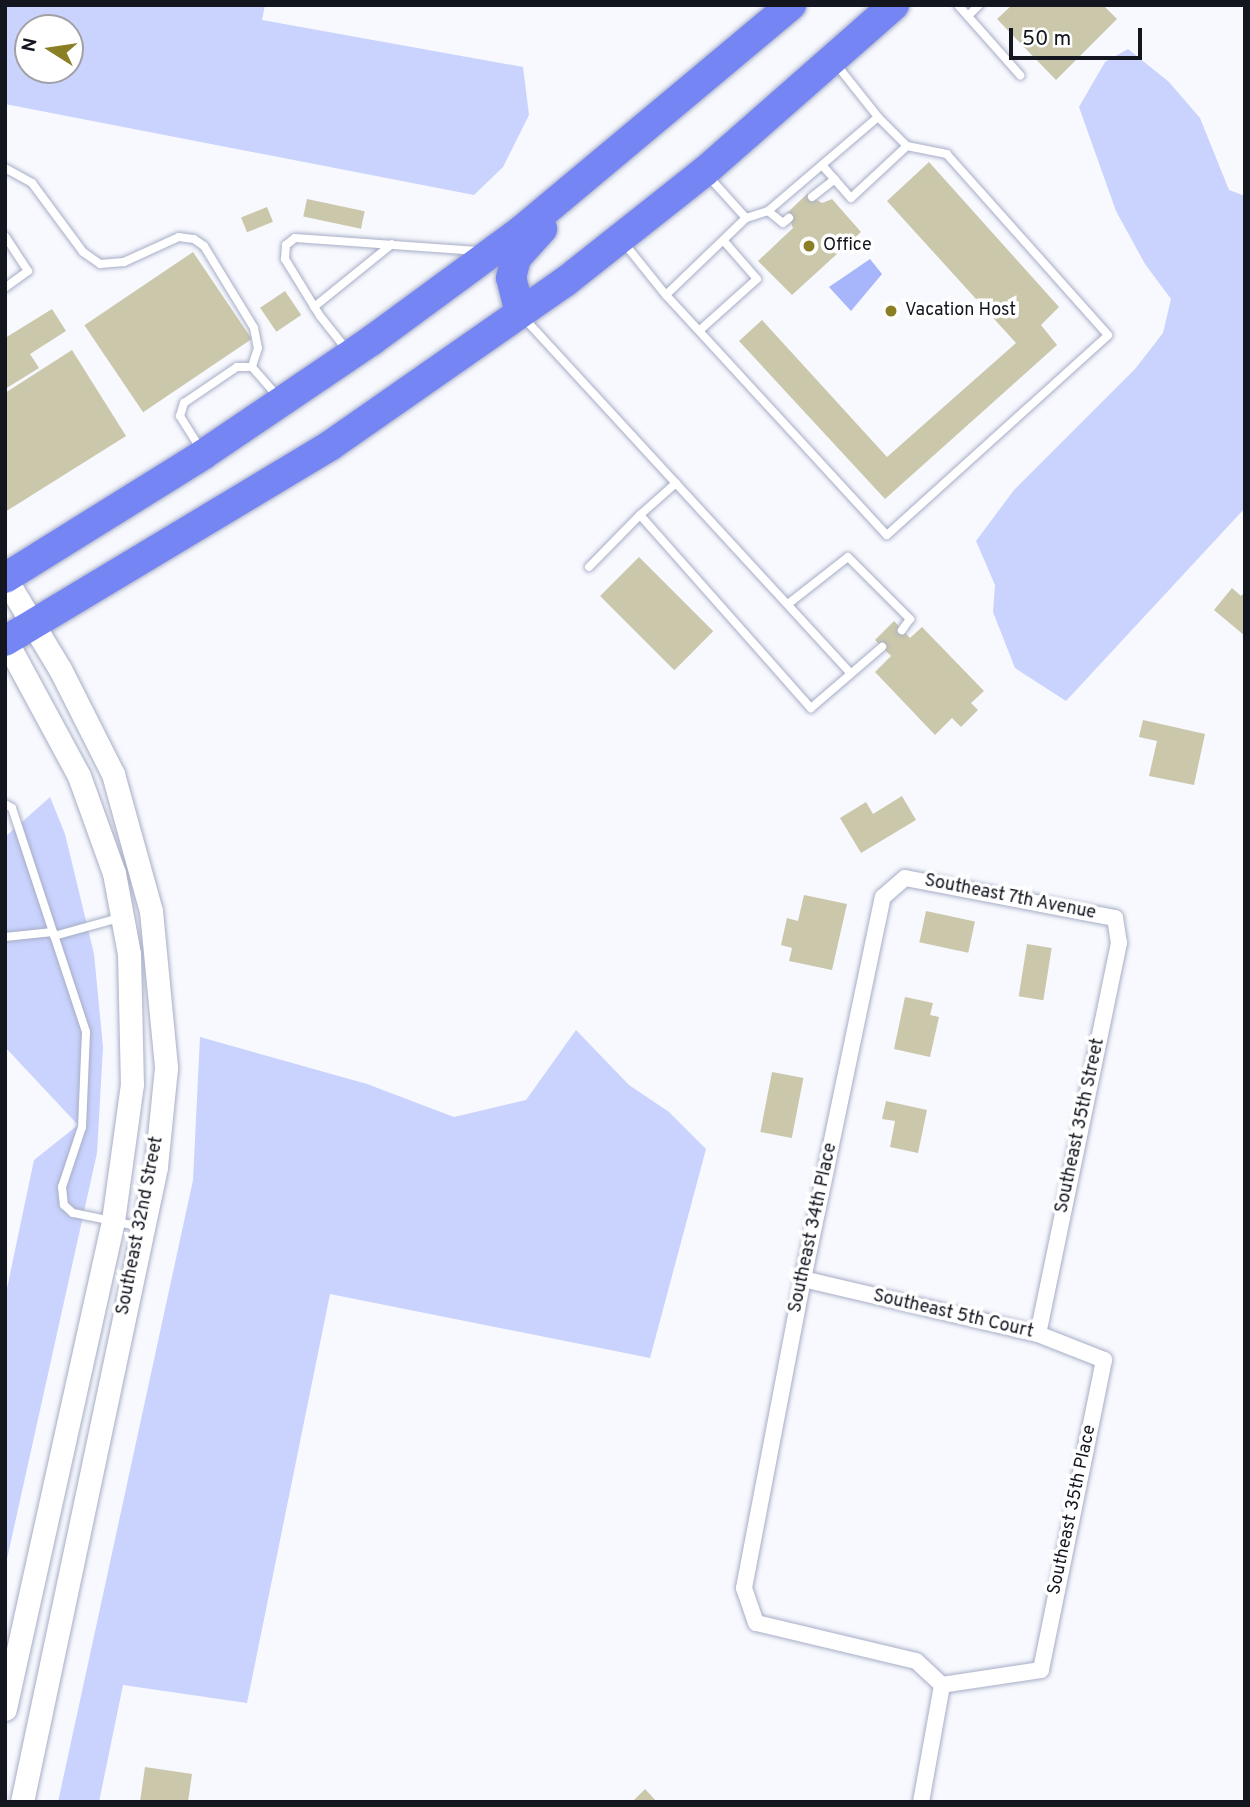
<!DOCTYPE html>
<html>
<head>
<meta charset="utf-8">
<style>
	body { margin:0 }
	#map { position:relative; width:1250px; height:1807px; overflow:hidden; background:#f7f9fe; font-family:Overpass,sans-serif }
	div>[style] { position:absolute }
	.green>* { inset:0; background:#c9d3fd }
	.water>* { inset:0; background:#a7b5fb }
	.building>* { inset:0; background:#cac7ab; transform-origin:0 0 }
	.roads { filter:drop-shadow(0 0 2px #a7adc6) drop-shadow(0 0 2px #a7adc6) }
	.lane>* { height:8px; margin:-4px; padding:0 4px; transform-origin:4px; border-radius:4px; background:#fff }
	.street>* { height:16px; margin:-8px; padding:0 8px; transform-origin:8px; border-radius:8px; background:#fff }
	.secondary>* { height:23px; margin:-11.5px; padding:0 11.5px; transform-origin:11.5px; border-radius:11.5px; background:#fff }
	.highway>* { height:30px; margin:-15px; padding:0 15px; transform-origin:15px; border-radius:15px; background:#7585f4 }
	.dots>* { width:19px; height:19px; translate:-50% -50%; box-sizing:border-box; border:4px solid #fff; border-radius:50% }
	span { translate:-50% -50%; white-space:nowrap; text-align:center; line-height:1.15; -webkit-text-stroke:7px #fff; paint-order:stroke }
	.poi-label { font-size:18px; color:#13151f }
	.left { translate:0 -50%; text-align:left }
	.street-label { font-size:18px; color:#13151f }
	.frame { position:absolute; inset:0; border:7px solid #13151f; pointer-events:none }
	.north { position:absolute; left:14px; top:14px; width:70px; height:70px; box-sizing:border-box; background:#fff; border:2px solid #a1a1a5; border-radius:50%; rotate:282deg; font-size:19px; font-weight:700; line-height:28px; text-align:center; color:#13151f }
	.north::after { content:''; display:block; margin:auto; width:24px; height:32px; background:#8a7f25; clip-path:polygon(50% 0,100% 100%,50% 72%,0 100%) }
	.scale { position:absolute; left:1009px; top:28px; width:133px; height:32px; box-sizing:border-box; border:4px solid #13151f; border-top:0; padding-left:9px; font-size:21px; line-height:24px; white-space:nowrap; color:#13151f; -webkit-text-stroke:5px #fff; paint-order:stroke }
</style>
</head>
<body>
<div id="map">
	<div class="green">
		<div style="clip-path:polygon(evenodd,5px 5px,265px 5px,262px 20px,523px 67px,529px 115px,503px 167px,474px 195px,5px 104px,5px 5px,28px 28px,70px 28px,70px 70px,28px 70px,28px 28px)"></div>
		<div style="clip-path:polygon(1128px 49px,1169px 82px,1200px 118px,1229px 190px,1245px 196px,1245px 508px,1066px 701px,1015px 668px,993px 612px,995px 585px,976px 541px,1014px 490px,1135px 369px,1163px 333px,1171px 299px,1145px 264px,1116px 211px,1079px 107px,1105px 62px)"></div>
		<div style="clip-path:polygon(50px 797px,65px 834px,94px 954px,103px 1047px,97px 1153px,5px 1568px,5px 1298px,34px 1160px,78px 1125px,5px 1047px,5px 837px)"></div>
		<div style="clip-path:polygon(576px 1030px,629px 1085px,669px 1112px,706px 1149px,650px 1358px,330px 1294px,247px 1703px,123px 1685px,99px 1802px,58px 1802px,193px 1180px,200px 1037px,367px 1084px,454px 1117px,526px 1100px)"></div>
	</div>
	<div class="water">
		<div style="clip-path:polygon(870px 259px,882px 274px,851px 311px,829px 287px)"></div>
	</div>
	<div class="building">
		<div style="clip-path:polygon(1012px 5px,1103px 5px,1117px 19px,1056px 80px,997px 19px)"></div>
		<div style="clip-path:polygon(929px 162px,1059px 307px,1041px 325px,1057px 345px,885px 499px,739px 341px,762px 320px,887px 457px,1016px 343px,887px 201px)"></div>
		<div style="clip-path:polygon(807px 194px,822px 203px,832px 199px,861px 232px,792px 295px,758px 261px,793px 228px,787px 213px)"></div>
		<div style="left:307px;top:199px;width:59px;height:18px;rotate:12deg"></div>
		<div style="left:267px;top:207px;width:16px;height:28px;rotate:68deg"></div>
		<div style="left:193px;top:252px;width:105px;height:131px;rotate:56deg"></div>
		<div style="left:285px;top:291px;width:29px;height:30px;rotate:56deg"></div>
		<div style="clip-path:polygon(52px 309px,66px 331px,30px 354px,39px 368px,5px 389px,5px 338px)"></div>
		<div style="clip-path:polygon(72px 350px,126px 436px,5px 512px,5px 393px)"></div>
		<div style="left:639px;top:557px;width:105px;height:55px;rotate:45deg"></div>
		<div style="clip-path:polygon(1232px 588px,1241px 596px,1245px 592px,1245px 636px,1214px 610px)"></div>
		<div style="clip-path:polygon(894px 621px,910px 638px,922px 627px,984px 691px,971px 703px,978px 710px,961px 727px,952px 718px,935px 735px,875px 672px,891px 656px,875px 640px)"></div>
		<div style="clip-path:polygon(1143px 720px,1205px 734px,1194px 785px,1149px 776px,1157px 741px,1139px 737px)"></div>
		<div style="clip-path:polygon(902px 796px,916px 820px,861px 853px,840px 818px,866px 802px,873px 814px)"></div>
		<div style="clip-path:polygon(804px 895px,847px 904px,832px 970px,789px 961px,792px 948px,781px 945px,787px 918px,798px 921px)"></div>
		<div style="left:926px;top:911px;width:50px;height:32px;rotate:12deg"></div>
		<div style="left:1027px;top:944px;width:25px;height:53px;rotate:9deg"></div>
		<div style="clip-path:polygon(905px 997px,933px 1003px,930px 1015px,939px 1017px,930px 1057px,894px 1049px)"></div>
		<div style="left:772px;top:1072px;width:32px;height:61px;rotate:11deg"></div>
		<div style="clip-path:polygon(886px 1101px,927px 1110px,918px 1153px,890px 1147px,895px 1121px,882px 1119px)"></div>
		<div style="clip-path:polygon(145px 1767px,192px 1774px,188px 1802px,140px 1802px)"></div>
		<div style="clip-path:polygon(645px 1789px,657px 1802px,632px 1802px)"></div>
	</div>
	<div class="roads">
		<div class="lane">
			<div style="left:958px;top:5px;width:94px;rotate:48.5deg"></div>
			<div style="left:968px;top:16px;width:16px;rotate:-45deg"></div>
			<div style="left:836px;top:64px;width:68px;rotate:51.6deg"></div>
			<div style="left:822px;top:165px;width:44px;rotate:48.7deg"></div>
			<div style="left:851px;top:198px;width:76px;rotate:-42.9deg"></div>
			<div style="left:5px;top:168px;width:31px;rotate:29deg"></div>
			<div style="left:32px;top:183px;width:86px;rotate:53.5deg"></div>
			<div style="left:83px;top:252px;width:21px;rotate:35deg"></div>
			<div style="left:100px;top:264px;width:24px;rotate:-5deg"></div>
			<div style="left:124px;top:262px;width:60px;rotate:-24.4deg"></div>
			<div style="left:179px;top:237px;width:15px;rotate:8deg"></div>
			<div style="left:194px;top:239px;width:12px;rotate:35deg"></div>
			<div style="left:204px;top:246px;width:96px;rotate:58.6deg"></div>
			<div style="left:254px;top:328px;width:20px;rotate:79deg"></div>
			<div style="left:258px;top:348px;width:20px;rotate:108deg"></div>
			<div style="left:709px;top:177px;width:55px;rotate:47.9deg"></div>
			<div style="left:746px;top:218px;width:111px;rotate:136.1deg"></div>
			<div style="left:666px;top:295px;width:326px;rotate:47.4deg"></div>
			<div style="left:887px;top:535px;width:298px;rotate:-42.1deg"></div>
			<div style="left:1108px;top:335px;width:242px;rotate:-131.7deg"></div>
			<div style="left:947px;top:154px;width:41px;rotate:-168.7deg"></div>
			<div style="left:907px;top:146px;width:41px;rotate:-135deg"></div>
			<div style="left:878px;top:117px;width:145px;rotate:139.5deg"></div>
			<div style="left:768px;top:211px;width:23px;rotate:162deg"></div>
			<div style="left:812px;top:197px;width:29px;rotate:-38deg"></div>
			<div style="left:768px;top:211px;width:19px;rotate:39deg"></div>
			<div style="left:783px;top:223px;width:8px;rotate:-40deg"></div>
			<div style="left:5px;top:236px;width:42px;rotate:56.7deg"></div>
			<div style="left:28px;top:271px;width:29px;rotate:144deg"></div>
			<div style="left:624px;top:243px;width:67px;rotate:51.1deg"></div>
			<div style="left:314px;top:307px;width:100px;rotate:-38.9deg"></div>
			<div style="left:523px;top:317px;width:483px;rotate:47.4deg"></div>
			<div style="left:700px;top:330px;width:76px;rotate:-41.8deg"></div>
			<div style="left:757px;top:279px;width:50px;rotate:-131deg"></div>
			<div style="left:347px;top:350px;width:43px;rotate:-128.5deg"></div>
			<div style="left:320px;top:316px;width:67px;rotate:-121.6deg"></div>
			<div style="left:285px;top:259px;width:14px;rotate:-86deg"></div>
			<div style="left:286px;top:245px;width:11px;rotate:-38deg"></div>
			<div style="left:295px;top:238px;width:183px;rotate:4.1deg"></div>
			<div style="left:200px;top:448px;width:38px;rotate:-122deg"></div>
			<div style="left:180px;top:416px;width:14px;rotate:-73deg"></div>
			<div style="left:184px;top:403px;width:64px;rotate:-34.2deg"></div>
			<div style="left:237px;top:367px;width:15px"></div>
			<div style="left:252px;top:367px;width:38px;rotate:49deg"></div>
			<div style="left:676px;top:483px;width:48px;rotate:138.4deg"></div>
			<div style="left:640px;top:515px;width:258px;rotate:48.5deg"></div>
			<div style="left:811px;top:708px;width:94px;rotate:-40.7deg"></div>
			<div style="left:589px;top:567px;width:73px;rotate:-45.6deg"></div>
			<div style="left:788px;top:604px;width:76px;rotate:-38.1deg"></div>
			<div style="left:848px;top:557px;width:88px;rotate:45deg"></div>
			<div style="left:910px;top:619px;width:14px;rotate:126deg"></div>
			<div style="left:5px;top:804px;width:8px;rotate:30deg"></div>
			<div style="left:12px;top:808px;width:236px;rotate:71.7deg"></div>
			<div style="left:86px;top:1032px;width:95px;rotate:92.4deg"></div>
			<div style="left:82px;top:1127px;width:63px;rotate:108.4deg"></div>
			<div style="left:62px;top:1187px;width:18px;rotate:84deg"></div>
			<div style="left:64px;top:1205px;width:12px;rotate:42deg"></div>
			<div style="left:73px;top:1213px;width:69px;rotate:11.6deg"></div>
			<div style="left:54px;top:936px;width:67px;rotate:-15.5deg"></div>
			<div style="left:5px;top:937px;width:48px;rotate:-5.9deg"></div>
		</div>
		<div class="street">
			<div style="left:803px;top:1279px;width:241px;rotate:13.2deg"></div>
			<div style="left:1038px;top:1334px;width:71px;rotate:21.5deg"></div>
			<div style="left:1104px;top:1360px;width:316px;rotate:101.5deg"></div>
			<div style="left:1041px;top:1670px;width:100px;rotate:171.4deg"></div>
			<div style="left:942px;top:1685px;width:35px;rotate:-137deg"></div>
			<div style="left:916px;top:1661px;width:164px;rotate:-166.6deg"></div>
			<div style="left:756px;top:1623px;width:37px;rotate:-109deg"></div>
			<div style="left:744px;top:1588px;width:315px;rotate:-79.2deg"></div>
			<div style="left:803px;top:1279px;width:390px;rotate:-78.2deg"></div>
			<div style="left:883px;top:897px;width:29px;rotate:-41deg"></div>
			<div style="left:905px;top:878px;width:214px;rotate:10.8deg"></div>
			<div style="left:1115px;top:918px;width:25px;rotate:81deg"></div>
			<div style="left:1119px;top:943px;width:399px;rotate:101.7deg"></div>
			<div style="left:921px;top:1802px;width:119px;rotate:-79.8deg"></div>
		</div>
		<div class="secondary">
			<div style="left:5px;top:578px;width:106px;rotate:58.9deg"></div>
			<div style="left:60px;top:669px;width:118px;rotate:63.2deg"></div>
			<div style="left:113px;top:774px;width:142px;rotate:74.5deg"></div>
			<div style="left:151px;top:911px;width:158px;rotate:84.5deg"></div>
			<div style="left:166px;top:1068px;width:100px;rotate:95.8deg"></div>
			<div style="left:156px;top:1167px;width:649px;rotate:101.92deg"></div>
			<div style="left:5px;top:639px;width:156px;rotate:61.6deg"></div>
			<div style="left:79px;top:776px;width:103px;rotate:70.2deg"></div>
			<div style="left:114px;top:873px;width:82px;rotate:79.5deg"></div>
			<div style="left:129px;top:954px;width:130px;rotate:88.7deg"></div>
			<div style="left:132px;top:1084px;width:138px;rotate:97.9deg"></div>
			<div style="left:113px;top:1221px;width:500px;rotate:102.5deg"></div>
		</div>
		<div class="highway">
			<div style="left:520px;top:313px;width:36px;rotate:-104deg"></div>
			<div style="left:511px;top:278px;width:21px;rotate:-76deg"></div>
			<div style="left:516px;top:258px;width:39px;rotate:-48deg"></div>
			<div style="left:5px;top:578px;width:234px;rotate:-31.9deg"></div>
			<div style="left:204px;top:454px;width:202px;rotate:-34.1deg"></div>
			<div style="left:371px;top:341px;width:186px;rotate:-36.3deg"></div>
			<div style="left:521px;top:231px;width:352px;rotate:-39.9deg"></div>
			<div style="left:5px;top:641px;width:380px;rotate:-31deg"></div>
			<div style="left:331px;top:445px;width:285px;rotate:-34.9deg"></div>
			<div style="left:565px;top:282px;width:177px;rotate:-38.4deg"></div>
			<div style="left:704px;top:172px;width:253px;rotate:-41.3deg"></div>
		</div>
	</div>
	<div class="dots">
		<div style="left:809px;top:246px;background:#8a7f25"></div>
		<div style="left:891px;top:311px;background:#8a7f25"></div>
	</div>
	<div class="poi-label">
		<span class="left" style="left:823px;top:246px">Office</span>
		<span class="left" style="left:905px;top:311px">Vacation Host</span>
	</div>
	<div class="street-label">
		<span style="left:1010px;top:898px;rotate:11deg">Southeast 7th Avenue</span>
		<span style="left:1081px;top:1126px;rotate:-78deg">Southeast 35th Street</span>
		<span style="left:141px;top:1226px;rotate:-79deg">Southeast 32nd Street</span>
		<span style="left:814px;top:1228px;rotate:-78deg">Southeast 34th Place</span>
		<span style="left:953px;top:1315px;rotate:13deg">Southeast 5th Court</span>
		<span style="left:1073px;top:1510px;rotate:-78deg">Southeast 35th Place</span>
	</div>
	<div class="frame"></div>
	<div class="north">N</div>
	<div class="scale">50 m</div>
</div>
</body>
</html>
